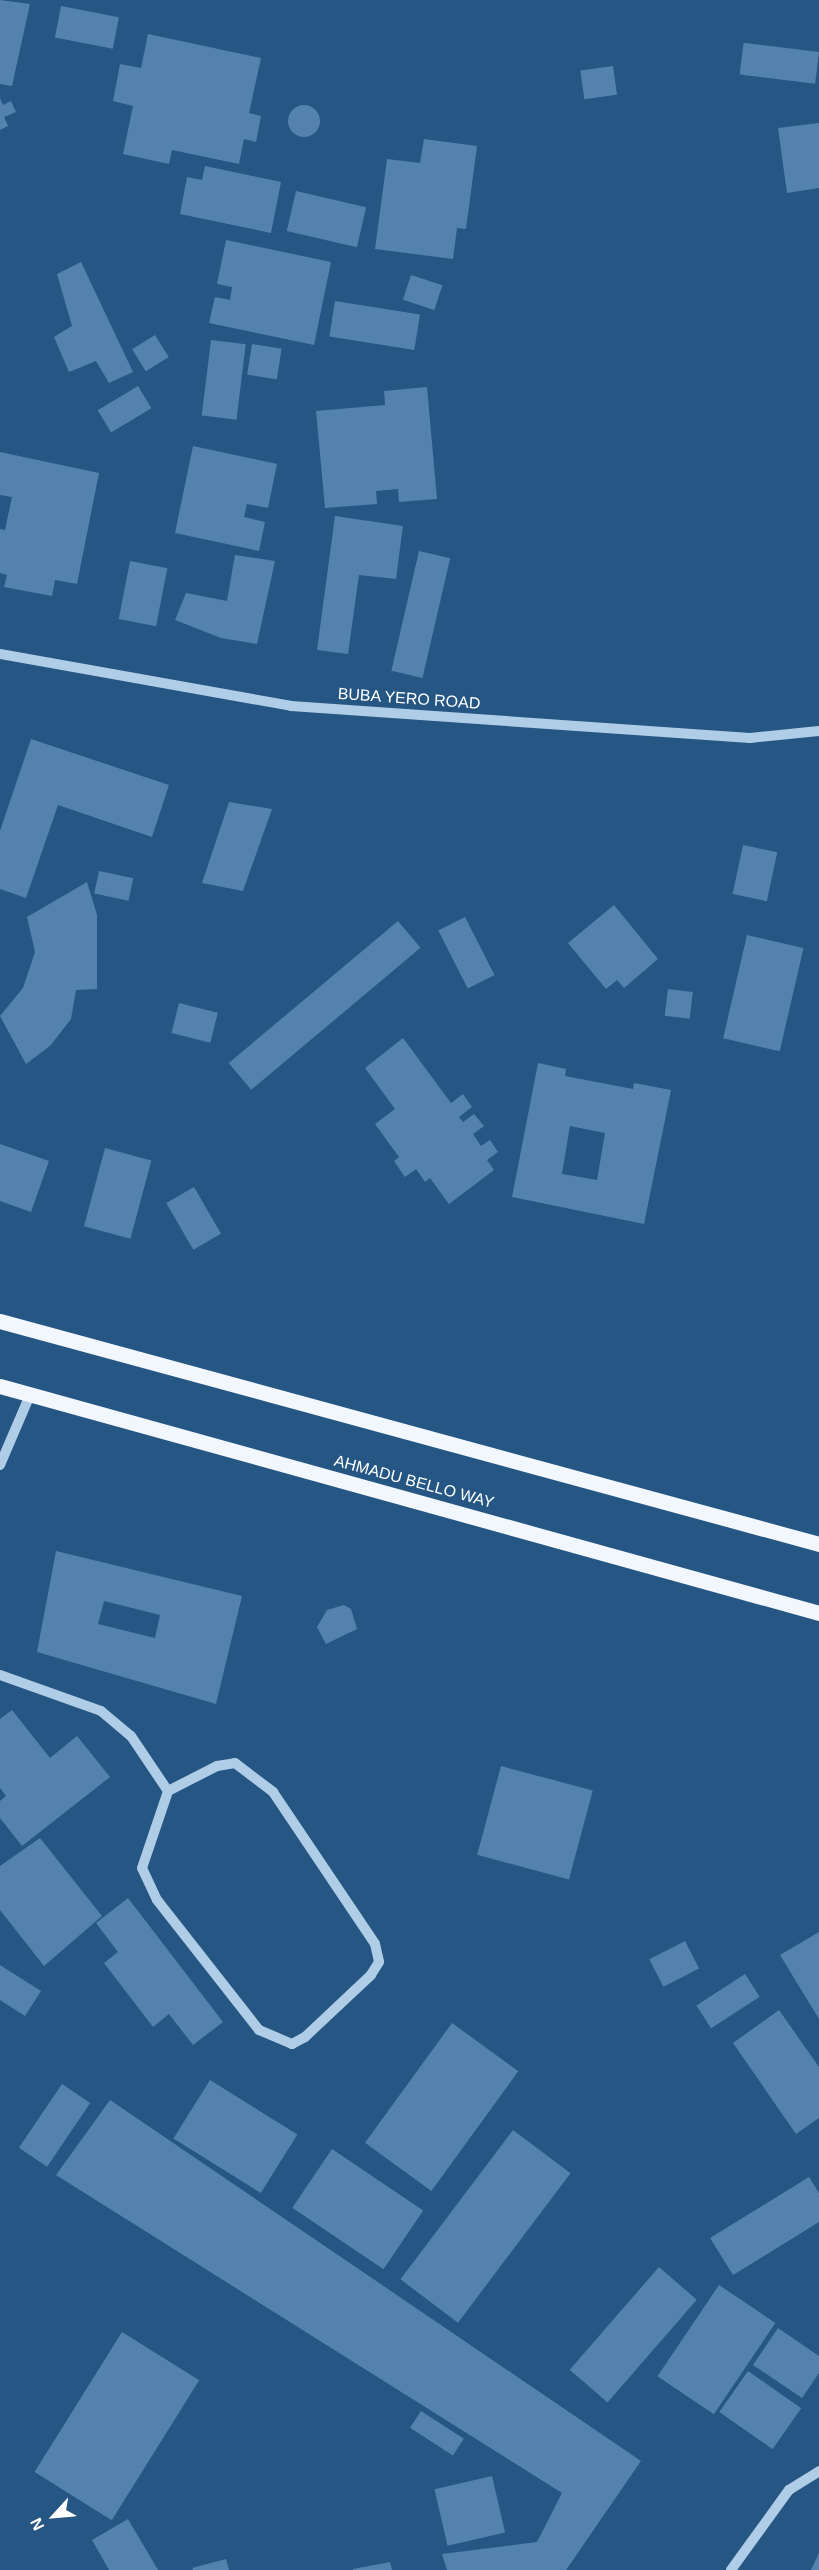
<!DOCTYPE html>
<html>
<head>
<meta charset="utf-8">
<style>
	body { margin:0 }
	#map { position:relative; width:819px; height:2570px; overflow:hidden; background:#265683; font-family:Arial,sans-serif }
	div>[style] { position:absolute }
	.building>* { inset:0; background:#5382ad; transform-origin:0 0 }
	.round { border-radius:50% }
	.minor>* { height:10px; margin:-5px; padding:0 5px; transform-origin:5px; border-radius:5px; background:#afcde7 }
	.major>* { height:15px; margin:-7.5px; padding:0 7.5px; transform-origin:7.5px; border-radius:7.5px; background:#f1f7fd }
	span { translate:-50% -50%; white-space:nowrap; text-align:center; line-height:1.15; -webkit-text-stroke:5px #265683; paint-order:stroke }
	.street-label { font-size:16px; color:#fff }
	.north { position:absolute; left:24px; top:2486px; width:60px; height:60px; -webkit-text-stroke:4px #265683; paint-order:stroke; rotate:244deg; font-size:16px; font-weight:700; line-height:24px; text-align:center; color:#fff }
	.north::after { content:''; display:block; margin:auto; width:21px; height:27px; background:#fff; clip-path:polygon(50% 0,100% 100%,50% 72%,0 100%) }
</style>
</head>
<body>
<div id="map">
	<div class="building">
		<div style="clip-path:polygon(0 0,30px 4px,12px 86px,0 84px)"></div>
		<div style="left:61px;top:6px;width:59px;height:32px;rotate:11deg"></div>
		<div style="clip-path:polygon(148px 34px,261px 58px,249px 113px,261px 116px,256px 142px,244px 139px,239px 164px,172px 150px,169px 164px,123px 154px,133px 106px,113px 101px,120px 64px,141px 68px)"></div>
		<div style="left:819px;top:52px;width:32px;height:76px;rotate:97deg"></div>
		<div style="left:613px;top:66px;width:29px;height:33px;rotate:82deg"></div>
		<div style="clip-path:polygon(0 98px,3px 105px,11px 101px,16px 112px,4px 117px,8px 126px,0 130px)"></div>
		<div class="round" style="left:288px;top:105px;width:32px;height:32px"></div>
		<div style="clip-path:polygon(819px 123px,819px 188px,787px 193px,778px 128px)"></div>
		<div style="clip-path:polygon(424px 139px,477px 146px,466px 229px,457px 228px,453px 259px,375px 249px,387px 159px,420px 163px)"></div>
		<div style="clip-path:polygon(205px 166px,281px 182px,271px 233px,180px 214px,187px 177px,202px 180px)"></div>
		<div style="left:296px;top:191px;width:72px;height:41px;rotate:13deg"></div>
		<div style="clip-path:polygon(226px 240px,331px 262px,314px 345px,209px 323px,215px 297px,230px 300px,232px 287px,217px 284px)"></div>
		<div style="clip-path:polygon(81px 262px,133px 372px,109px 383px,96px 361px,69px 372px,54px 337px,72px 326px,57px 274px)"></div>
		<div style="left:411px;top:275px;width:33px;height:26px;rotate:18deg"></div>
		<div style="left:335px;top:301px;width:86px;height:36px;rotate:9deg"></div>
		<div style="left:155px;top:335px;width:26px;height:27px;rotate:58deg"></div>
		<div style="left:211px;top:340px;width:35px;height:76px;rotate:7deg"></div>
		<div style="left:252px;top:344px;width:30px;height:31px;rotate:9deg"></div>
		<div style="left:138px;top:386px;width:26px;height:47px;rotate:59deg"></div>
		<div style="clip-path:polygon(427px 387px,437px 499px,399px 502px,398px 489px,376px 491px,377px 504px,325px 508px,316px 411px,385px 405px,384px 391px)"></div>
		<div style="clip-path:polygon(193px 446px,277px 464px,268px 508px,247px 504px,244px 517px,265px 522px,259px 551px,175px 533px)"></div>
		<div style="clip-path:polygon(0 452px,99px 473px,77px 584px,55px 580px,52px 596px,4px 587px,7px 575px,0 573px,0 529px,5px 530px,12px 497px,0 495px)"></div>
		<div style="clip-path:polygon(335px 516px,403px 526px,396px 579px,359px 575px,348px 654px,317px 650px)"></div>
		<div style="left:419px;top:551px;width:32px;height:123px;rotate:13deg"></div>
		<div style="clip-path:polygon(235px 555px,275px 561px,257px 644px,221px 638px,175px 620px,186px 593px,227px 601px)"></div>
		<div style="left:130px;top:561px;width:38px;height:59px;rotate:11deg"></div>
		<div style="clip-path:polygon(31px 739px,169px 785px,152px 837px,58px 805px,26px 898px,0 889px,0 831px)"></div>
		<div style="clip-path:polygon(229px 802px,272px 809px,243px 891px,202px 883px)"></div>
		<div style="left:743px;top:845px;width:35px;height:50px;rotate:12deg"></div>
		<div style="left:99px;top:871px;width:35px;height:23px;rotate:12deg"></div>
		<div style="clip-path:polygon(87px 882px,97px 915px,97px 989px,76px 990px,71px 1019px,50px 1046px,26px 1064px,0 1016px,23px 988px,35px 952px,27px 917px)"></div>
		<div style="clip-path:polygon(614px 905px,658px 959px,624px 988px,617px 980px,606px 989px,568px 943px)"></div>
		<div style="left:465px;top:917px;width:65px;height:30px;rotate:63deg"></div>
		<div style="left:398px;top:921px;width:35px;height:221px;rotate:50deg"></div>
		<div style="left:747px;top:935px;width:58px;height:106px;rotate:13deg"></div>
		<div style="left:668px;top:989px;width:25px;height:27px;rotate:7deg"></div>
		<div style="left:179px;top:1003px;width:40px;height:31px;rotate:14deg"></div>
		<div style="clip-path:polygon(403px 1038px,451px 1103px,463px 1094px,472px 1107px,459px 1117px,463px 1122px,474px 1114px,484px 1126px,473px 1134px,481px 1146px,490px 1140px,498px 1152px,487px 1160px,494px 1170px,449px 1204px,430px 1178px,425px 1182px,416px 1169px,405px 1177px,394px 1161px,399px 1157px,375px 1124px,395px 1109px,365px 1068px)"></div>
		<div style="clip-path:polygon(evenodd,538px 1063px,566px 1069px,565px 1076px,633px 1089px,634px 1083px,671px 1090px,644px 1224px,512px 1197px,538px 1063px,570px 1126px,605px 1133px,597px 1180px,562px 1174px,570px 1126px)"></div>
		<div style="clip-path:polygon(0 1144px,49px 1161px,31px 1212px,0 1201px)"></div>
		<div style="left:105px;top:1148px;width:48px;height:81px;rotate:15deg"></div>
		<div style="left:194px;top:1187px;width:54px;height:32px;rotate:60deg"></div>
		<div style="clip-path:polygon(evenodd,56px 1551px,242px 1596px,216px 1704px,37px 1652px,56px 1551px,104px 1601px,160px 1615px,155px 1638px,98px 1624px,104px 1601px)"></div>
		<div style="clip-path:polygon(344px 1605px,351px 1609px,357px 1629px,326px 1644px,317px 1627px,327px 1610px)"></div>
		<div style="clip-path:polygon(12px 1710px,50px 1758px,77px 1736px,110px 1777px,22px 1846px,0 1818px,0 1801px,6px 1796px,0 1788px,0 1719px)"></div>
		<div style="left:501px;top:1766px;width:95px;height:92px;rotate:15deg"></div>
		<div style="clip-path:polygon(40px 1838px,102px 1916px,44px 1966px,0 1910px,0 1866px)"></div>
		<div style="clip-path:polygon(128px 1898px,223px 2022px,193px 2045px,169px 2014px,153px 2027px,104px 1963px,118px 1952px,96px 1923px)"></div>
		<div style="clip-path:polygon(819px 1932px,819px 2019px,780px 1955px)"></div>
		<div style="left:685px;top:1941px;width:31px;height:40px;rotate:63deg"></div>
		<div style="clip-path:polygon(0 1965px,41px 1991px,25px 2016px,0 2000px)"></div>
		<div style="left:745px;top:1974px;width:27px;height:58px;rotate:57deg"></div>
		<div style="clip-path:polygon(779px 2010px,819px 2067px,819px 2118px,796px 2134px,733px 2043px)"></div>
		<div style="left:452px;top:2023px;width:82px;height:148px;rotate:36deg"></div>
		<div style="left:210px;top:2080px;width:103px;height:69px;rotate:32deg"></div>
		<div style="left:62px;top:2084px;width:34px;height:77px;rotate:34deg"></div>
		<div style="clip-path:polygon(110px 2100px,641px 2461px,566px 2570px,447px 2570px,442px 2554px,537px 2542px,562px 2493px,56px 2175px)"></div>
		<div style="left:513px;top:2130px;width:72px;height:187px;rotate:37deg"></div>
		<div style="left:332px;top:2149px;width:110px;height:71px;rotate:34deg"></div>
		<div style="clip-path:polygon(809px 2177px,819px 2193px,819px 2222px,733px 2275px,710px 2238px)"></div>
		<div style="left:659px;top:2267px;width:50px;height:136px;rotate:41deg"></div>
		<div style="left:719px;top:2285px;width:68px;height:110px;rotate:34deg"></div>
		<div style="clip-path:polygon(778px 2328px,819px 2356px,819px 2373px,802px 2398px,753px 2365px)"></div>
		<div style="left:122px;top:2332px;width:91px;height:165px;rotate:32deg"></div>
		<div style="left:748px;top:2371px;width:65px;height:50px;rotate:35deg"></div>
		<div style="left:421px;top:2411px;width:51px;height:20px;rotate:33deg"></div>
		<div style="left:492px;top:2476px;width:58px;height:59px;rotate:77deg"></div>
		<div style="clip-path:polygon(128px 2519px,158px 2570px,109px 2570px,92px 2540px)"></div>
		<div style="clip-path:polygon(819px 2553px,819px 2570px,811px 2570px)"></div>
		<div style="clip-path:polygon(226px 2559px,229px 2570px,193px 2570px,192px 2568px)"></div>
		<div style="clip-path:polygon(390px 2562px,392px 2570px,353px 2570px,353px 2569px)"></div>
	</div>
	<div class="minor">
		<div style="left:0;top:654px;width:296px;rotate:10.1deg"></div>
		<div style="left:291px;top:706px;width:460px;rotate:4deg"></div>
		<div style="left:750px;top:738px;width:69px;rotate:-5.8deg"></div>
		<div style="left:0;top:1465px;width:76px;rotate:-66.8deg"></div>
		<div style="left:0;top:1675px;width:107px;rotate:19.6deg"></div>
		<div style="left:101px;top:1711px;width:39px;rotate:40deg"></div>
		<div style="left:131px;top:1736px;width:66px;rotate:56.1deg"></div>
		<div style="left:235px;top:1763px;width:48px;rotate:37.3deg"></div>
		<div style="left:273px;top:1792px;width:183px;rotate:56.1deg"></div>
		<div style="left:375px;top:1944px;width:18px;rotate:77deg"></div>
		<div style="left:379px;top:1962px;width:15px;rotate:122deg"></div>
		<div style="left:371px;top:1975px;width:91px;rotate:136.8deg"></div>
		<div style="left:305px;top:2037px;width:15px;rotate:152deg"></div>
		<div style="left:292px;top:2044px;width:36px;rotate:-157deg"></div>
		<div style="left:259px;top:2030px;width:165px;rotate:-128.1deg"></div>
		<div style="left:157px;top:1900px;width:35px;rotate:-115deg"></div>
		<div style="left:142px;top:1868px;width:81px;rotate:-71.3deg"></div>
		<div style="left:168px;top:1791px;width:55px;rotate:-27deg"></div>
		<div style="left:217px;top:1766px;width:18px;rotate:-9deg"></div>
		<div style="left:731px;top:2570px;width:99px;rotate:-54.1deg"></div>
		<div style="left:789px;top:2490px;width:36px;rotate:-32deg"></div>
	</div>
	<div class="major">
		<div style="left:0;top:1321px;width:849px;rotate:15.23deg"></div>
		<div style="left:0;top:1386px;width:850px;rotate:15.49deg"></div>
	</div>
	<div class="street-label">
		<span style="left:409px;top:699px;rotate:4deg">BUBA YERO ROAD</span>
		<span style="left:414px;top:1482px;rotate:15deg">AHMADU BELLO WAY</span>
	</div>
	<div class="north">N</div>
</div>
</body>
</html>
